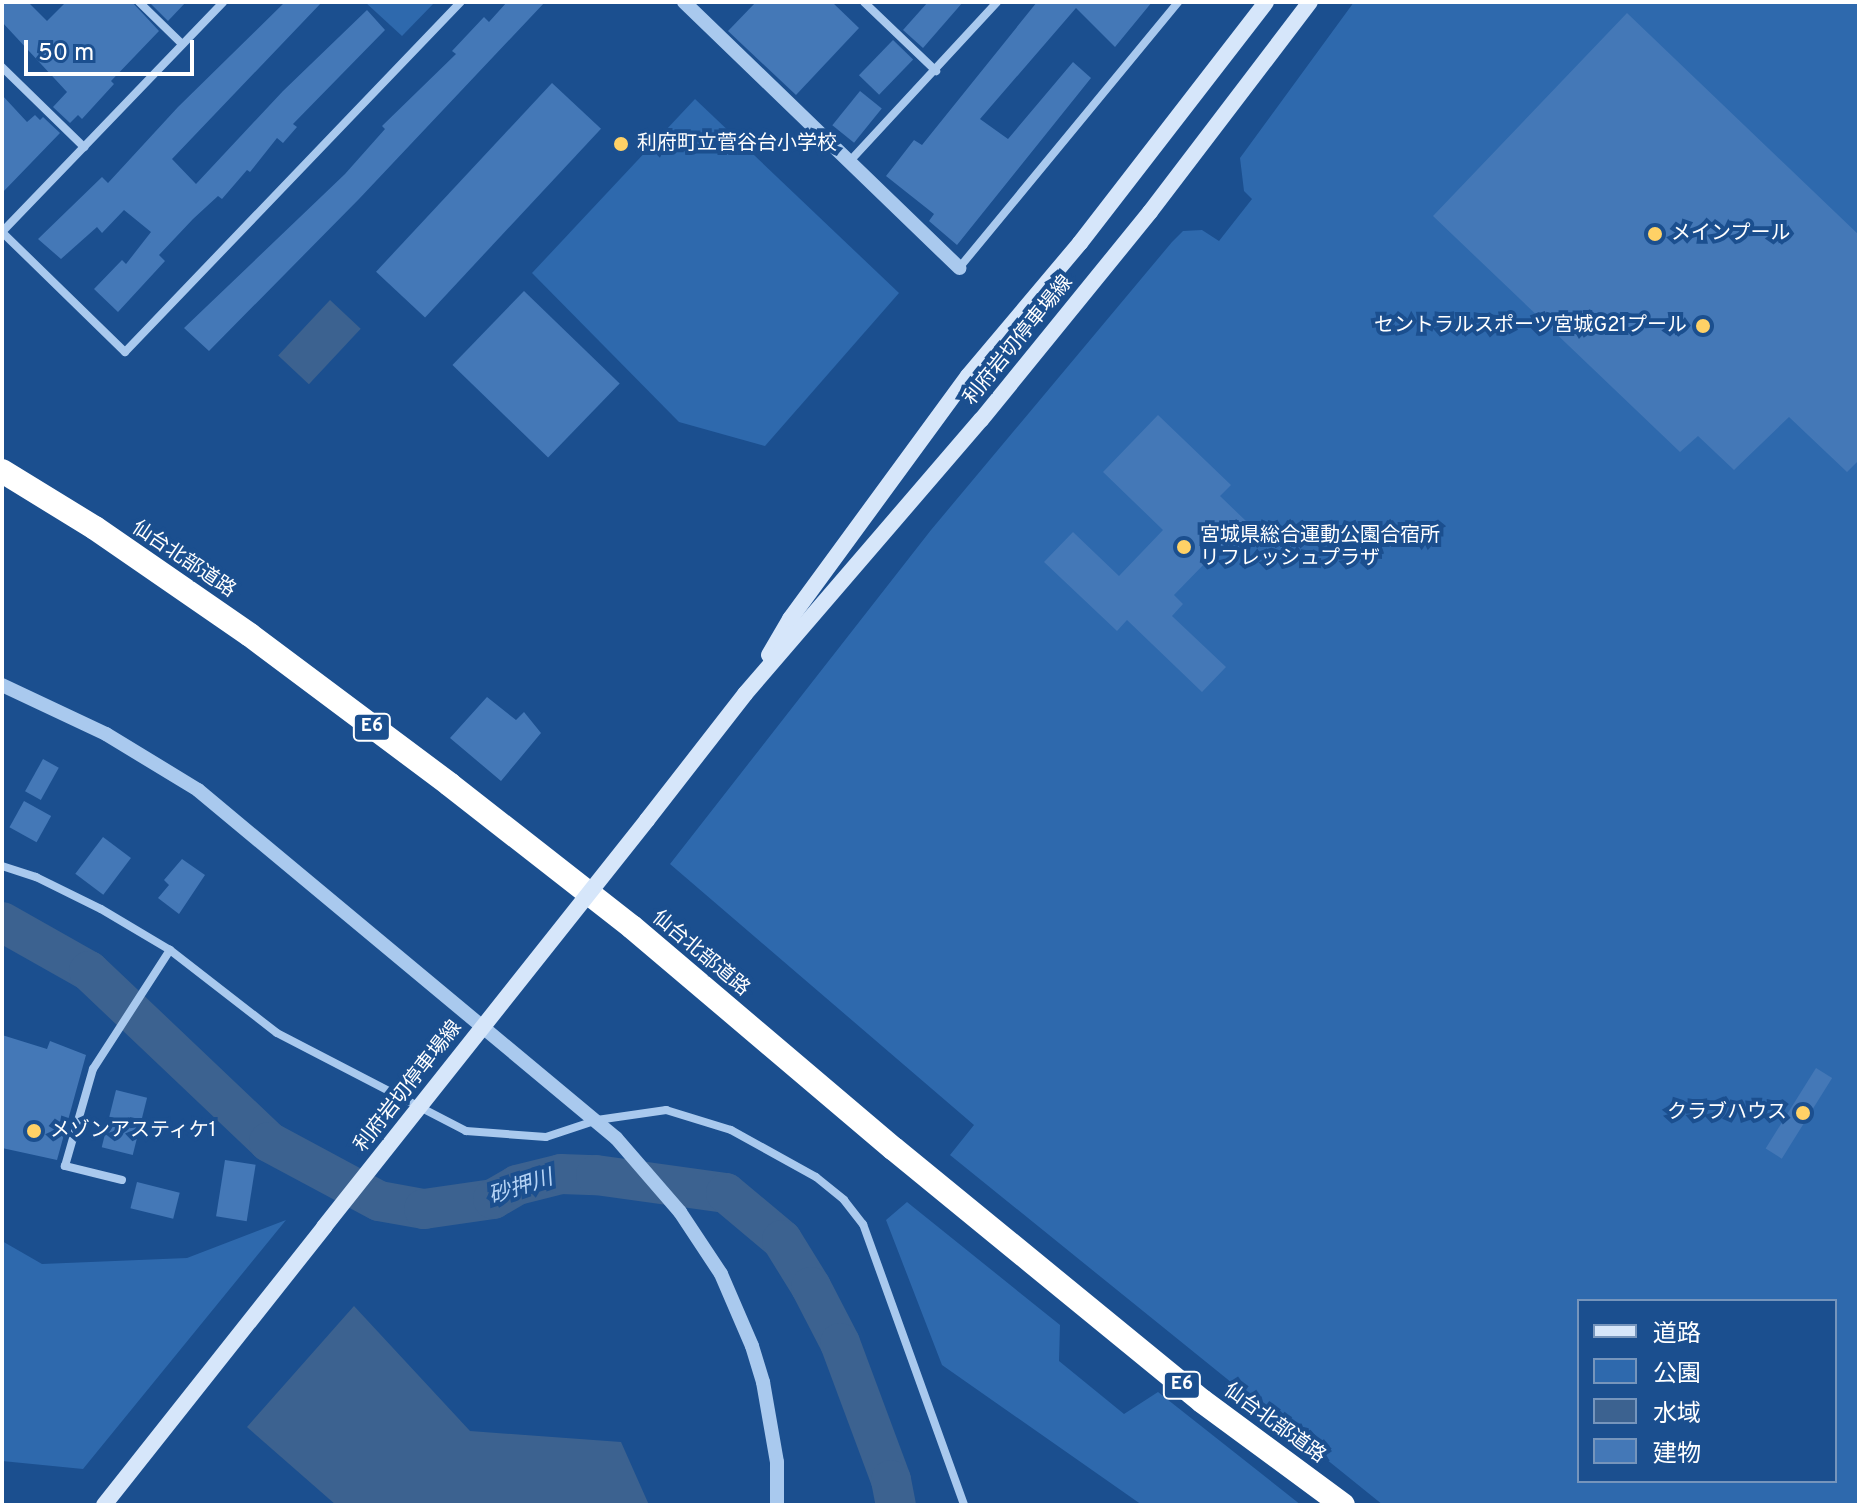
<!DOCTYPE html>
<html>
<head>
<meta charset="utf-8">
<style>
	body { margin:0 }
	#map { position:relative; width:1861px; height:1507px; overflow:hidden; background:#1b4f8f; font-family:Overpass,"Noto Sans JP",sans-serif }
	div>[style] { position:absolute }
	.green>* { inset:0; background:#2e69ad }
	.water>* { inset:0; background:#3c6290; transform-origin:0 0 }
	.river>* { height:40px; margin:-20px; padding:0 20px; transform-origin:20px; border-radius:20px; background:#3c6290 }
	.building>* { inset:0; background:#4478b7; transform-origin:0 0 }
	.minor>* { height:8px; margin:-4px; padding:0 4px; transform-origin:4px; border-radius:4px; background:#a9c9ee }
	.tertiary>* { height:14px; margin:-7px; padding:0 7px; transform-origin:7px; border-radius:7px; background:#a9c9ee }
	.secondary>* { height:16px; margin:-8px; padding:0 8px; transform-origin:8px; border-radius:8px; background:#d6e6fa }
	.motorway>* { height:24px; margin:-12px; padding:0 12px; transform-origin:12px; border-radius:12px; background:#fff }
	.secondary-bridge>* { height:16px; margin:-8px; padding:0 8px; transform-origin:8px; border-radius:8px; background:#d6e6fa }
	.dots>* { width:22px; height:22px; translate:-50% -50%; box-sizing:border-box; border:4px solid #1b4f8f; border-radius:50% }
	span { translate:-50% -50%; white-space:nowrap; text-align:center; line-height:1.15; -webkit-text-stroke:8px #1b4f8f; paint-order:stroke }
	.shield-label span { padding:2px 6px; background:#1b4f8f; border:2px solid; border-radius:6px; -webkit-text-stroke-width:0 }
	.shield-label { font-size:18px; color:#fff; font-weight:700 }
	.poi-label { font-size:20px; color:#fff }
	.left { translate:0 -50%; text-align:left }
	.right { translate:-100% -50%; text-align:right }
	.street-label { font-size:20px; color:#fff }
	.water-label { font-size:22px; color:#b5d3f5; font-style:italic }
	.frame { position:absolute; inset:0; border:4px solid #fff; pointer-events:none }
	.legend { position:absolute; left:1577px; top:1299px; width:260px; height:184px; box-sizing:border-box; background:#1b4f8f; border:2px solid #7695bc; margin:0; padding:10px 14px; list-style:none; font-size:24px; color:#fff }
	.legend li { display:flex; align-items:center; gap:16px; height:40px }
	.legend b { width:40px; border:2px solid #7695bc }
	.scale { position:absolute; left:24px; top:40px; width:170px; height:36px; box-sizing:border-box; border:4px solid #fff; border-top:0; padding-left:10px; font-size:24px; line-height:28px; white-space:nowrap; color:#fff; -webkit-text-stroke:6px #1b4f8f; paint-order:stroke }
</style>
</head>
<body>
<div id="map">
	<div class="green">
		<div style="clip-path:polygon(365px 2px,435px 2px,402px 36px)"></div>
		<div style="clip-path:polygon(evenodd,1354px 2px,1859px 2px,1859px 1505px,1383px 1505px,950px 1155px,974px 1125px,670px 864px,931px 530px,1172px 242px,1183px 231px,1202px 230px,1219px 241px,1252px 199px,1244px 191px,1240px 158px,1354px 2px,1579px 1301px,1835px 1301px,1835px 1481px,1579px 1481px,1579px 1301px)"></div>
		<div style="clip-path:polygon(695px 99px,899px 293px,765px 446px,679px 422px,532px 273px)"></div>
		<div style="clip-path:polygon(907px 1202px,1060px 1325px,1059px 1361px,1124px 1414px,1158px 1392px,1301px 1505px,1142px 1505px,942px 1365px,886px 1220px)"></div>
		<div style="clip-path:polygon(286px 1220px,83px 1469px,2px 1461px,2px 1241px,42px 1264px,187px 1258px)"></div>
	</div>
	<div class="water">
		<div style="left:330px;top:300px;width:42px;height:76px;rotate:43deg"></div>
		<div style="clip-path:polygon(354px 1306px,470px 1431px,621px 1442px,649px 1505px,336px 1505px,247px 1427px)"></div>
	</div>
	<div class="river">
		<div style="left:2px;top:922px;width:100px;rotate:29.4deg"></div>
		<div style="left:89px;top:971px;width:248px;rotate:43.5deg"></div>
		<div style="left:269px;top:1142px;width:125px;rotate:28.2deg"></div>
		<div style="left:379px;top:1201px;width:46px;rotate:10.1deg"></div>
		<div style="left:424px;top:1209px;width:70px;rotate:-8.2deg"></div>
		<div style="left:493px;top:1199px;width:28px;rotate:-30deg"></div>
		<div style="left:517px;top:1185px;width:45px;rotate:-14deg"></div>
		<div style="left:561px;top:1174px;width:35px;rotate:2deg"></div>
		<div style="left:596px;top:1175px;width:131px;rotate:7.9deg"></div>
		<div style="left:726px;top:1193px;width:73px;rotate:40deg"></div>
		<div style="left:782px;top:1240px;width:55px;rotate:58.3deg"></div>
		<div style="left:811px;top:1287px;width:63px;rotate:62.6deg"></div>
		<div style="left:840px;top:1343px;width:146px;rotate:69.6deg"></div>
		<div style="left:891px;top:1480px;width:25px;rotate:79deg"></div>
	</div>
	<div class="building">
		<div style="clip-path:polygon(2px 2px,28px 2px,47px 21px,66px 2px,132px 2px,159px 31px,111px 81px,114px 84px,82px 119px,78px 115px,70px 123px,53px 107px,67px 92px,2px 22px)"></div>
		<div style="clip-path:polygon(149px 2px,186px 2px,168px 21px)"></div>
		<div style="clip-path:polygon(285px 2px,322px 2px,172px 159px,196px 184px,283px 91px,367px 10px,385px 30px,293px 124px,297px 127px,283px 143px,277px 138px,250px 172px,247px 170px,222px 199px,218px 196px,193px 219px,159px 255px,165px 261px,118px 312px,94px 289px,122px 260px,126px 264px,151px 232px,124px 210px,102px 233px,97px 227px,61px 259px,38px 239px,102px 177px,108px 183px,178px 107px)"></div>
		<div style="clip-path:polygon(507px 2px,545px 2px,359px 199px,209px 351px,184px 328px,345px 174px,385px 129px,382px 126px,456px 54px,452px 51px,484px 17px,489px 22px)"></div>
		<div style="clip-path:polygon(756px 2px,832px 2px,859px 28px,796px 95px,728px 31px)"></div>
		<div style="clip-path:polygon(928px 2px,963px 2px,923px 48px,903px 30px)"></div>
		<div style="clip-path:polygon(1037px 2px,1152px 2px,1115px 47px,1076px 8px,980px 119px,1008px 139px,1073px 62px,1091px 78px,957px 245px,929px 221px,934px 214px,886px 176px,914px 140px,922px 145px)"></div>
		<div style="clip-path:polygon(1627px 13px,1859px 235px,1859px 460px,1847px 472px,1789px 417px,1734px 470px,1698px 436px,1680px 452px,1433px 216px)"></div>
		<div style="left:893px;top:40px;width:28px;height:49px;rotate:44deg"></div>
		<div style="left:552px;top:83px;width:67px;height:258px;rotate:43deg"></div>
		<div style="left:860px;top:91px;width:28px;height:44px;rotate:39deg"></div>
		<div style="clip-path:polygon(2px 95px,27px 122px,35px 115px,40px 120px,43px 117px,60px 133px,2px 193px)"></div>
		<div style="left:524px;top:291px;width:133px;height:103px;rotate:44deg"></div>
		<div style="clip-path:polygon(1158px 415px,1231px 485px,1220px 496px,1246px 521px,1174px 595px,1183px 604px,1172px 616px,1226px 667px,1202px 692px,1127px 620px,1117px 631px,1044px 562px,1073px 532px,1119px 576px,1163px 530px,1103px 472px)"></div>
		<div style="clip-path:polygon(487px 697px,516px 720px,524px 712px,541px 733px,501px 781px,450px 738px)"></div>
		<div style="left:43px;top:759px;width:18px;height:37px;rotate:29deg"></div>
		<div style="left:24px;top:801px;width:31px;height:30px;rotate:29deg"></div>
		<div style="left:103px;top:837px;width:35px;height:46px;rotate:37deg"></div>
		<div style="clip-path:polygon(182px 859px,205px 875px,179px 914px,158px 898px,169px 885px,164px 880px)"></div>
		<div style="clip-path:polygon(2px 1035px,47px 1049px,50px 1041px,86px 1055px,57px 1160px,2px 1148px)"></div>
		<div style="left:1816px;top:1068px;width:19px;height:95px;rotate:32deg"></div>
		<div style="left:116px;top:1090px;width:32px;height:59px;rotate:14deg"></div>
		<div style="left:225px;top:1160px;width:31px;height:57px;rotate:9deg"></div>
		<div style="left:137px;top:1182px;width:44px;height:27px;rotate:14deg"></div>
	</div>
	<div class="minor">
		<div style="left:139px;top:2px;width:60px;rotate:44.3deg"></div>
		<div style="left:864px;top:2px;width:100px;rotate:43.8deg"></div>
		<div style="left:2px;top:67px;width:115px;rotate:44.3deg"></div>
		<div style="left:849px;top:162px;width:218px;rotate:-47.2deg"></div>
		<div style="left:2px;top:232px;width:172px;rotate:44.3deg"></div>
		<div style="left:125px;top:352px;width:485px;rotate:-46.2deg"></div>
		<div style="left:2px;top:232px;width:319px;rotate:-46.1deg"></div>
		<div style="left:959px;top:268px;width:345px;rotate:-50.5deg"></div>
		<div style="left:2px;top:866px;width:36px;rotate:18deg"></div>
		<div style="left:36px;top:877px;width:72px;rotate:26.2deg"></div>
		<div style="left:101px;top:909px;width:80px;rotate:30.7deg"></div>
		<div style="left:170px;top:950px;width:135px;rotate:37.8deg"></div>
		<div style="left:277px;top:1033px;width:213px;rotate:27.4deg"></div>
		<div style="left:466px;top:1131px;width:80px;rotate:4.3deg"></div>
		<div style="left:546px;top:1137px;width:54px;rotate:-18.4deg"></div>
		<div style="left:597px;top:1120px;width:70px;rotate:-8.2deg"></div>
		<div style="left:666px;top:1110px;width:68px;rotate:17.1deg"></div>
		<div style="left:731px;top:1130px;width:97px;rotate:28.9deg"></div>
		<div style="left:816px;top:1177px;width:36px;rotate:39deg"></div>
		<div style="left:844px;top:1200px;width:31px;rotate:52deg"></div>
		<div style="left:863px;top:1224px;width:299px;rotate:70.2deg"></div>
		<div style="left:122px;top:1180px;width:59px;rotate:-166.2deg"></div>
		<div style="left:65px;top:1166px;width:101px;rotate:-73.9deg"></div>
		<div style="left:93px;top:1069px;width:142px;rotate:-57.1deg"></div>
	</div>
	<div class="tertiary">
		<div style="left:684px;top:2px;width:383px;rotate:44deg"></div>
		<div style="left:2px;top:685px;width:115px;rotate:25.2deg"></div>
		<div style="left:106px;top:734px;width:108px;rotate:31.3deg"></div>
		<div style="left:198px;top:790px;width:544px;rotate:39.78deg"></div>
		<div style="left:616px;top:1138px;width:98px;rotate:49.1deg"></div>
		<div style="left:680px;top:1212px;width:74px;rotate:56.5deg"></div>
		<div style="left:721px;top:1274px;width:78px;rotate:66.7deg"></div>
		<div style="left:752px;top:1346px;width:38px;rotate:73deg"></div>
		<div style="left:763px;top:1382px;width:81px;rotate:80.1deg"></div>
		<div style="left:777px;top:1462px;width:43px;rotate:90deg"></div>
	</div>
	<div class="secondary">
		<div style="left:769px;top:655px;width:42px;rotate:-59.7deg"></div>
		<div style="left:790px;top:619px;width:301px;rotate:-53.8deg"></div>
		<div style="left:968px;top:376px;width:174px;rotate:-49.9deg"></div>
		<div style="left:1080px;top:243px;width:304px;rotate:-52.3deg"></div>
		<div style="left:647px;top:820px;width:160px;rotate:-52.1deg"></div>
		<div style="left:745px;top:694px;width:362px;rotate:-49.3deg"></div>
		<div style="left:981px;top:420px;width:268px;rotate:-50.9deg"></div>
		<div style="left:1150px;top:212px;width:264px;rotate:-52.7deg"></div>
		<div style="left:104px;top:1505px;width:355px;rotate:-51.6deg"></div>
	</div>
	<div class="motorway">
		<div style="left:2px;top:471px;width:109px;rotate:31.5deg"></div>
		<div style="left:95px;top:528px;width:188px;rotate:34.6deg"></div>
		<div style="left:250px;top:635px;width:249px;rotate:36.8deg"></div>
		<div style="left:449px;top:784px;width:232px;rotate:38deg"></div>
		<div style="left:632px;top:927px;width:343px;rotate:40.3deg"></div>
		<div style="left:894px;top:1149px;width:398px;rotate:39.3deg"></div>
		<div style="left:1202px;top:1401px;width:175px;rotate:36.4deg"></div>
	</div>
	<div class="secondary-bridge">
		<div style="left:324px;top:1227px;width:520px;rotate:-51.56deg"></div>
	</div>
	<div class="dots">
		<div style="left:621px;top:144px;background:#ffd166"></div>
		<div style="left:1655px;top:234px;background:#ffd166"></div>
		<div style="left:1703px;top:326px;background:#ffd166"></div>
		<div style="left:1184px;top:547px;background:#ffd166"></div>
		<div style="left:1803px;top:1113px;background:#ffd166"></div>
		<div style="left:34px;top:1131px;background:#ffd166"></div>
	</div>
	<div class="shield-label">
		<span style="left:372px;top:727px">E6</span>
		<span style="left:1182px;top:1385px">E6</span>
	</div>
	<div class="poi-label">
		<span class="left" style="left:637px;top:144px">利府町立菅谷台小学校</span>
		<span class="left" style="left:1671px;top:234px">メインプール</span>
		<span class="right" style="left:1687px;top:326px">セントラルスポーツ宮城G21プール</span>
		<span class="left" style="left:1200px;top:548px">宮城県総合運動公園合宿所<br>リフレッシュプラザ</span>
		<span class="right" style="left:1787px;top:1113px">クラブハウス</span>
		<span class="left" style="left:50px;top:1131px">メゾンアスティケ1</span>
	</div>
	<div class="street-label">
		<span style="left:1019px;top:341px;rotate:-51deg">利府岩切停車場線</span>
		<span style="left:183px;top:560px;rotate:34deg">仙台北部道路</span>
		<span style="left:700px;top:954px;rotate:40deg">仙台北部道路</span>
		<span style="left:409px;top:1087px;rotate:-52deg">利府岩切停車場線</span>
		<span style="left:1274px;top:1424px;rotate:36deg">仙台北部道路</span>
	</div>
	<div class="water-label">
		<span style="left:521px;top:1188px;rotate:-18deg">砂押川</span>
	</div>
	<div class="frame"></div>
	<ul class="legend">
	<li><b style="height:10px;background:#d6e6fa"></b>道路</li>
	<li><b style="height:22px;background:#2e69ad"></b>公園</li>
	<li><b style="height:22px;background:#3c6290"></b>水域</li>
	<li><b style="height:22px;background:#4478b7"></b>建物</li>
	</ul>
	<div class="scale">50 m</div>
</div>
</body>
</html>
